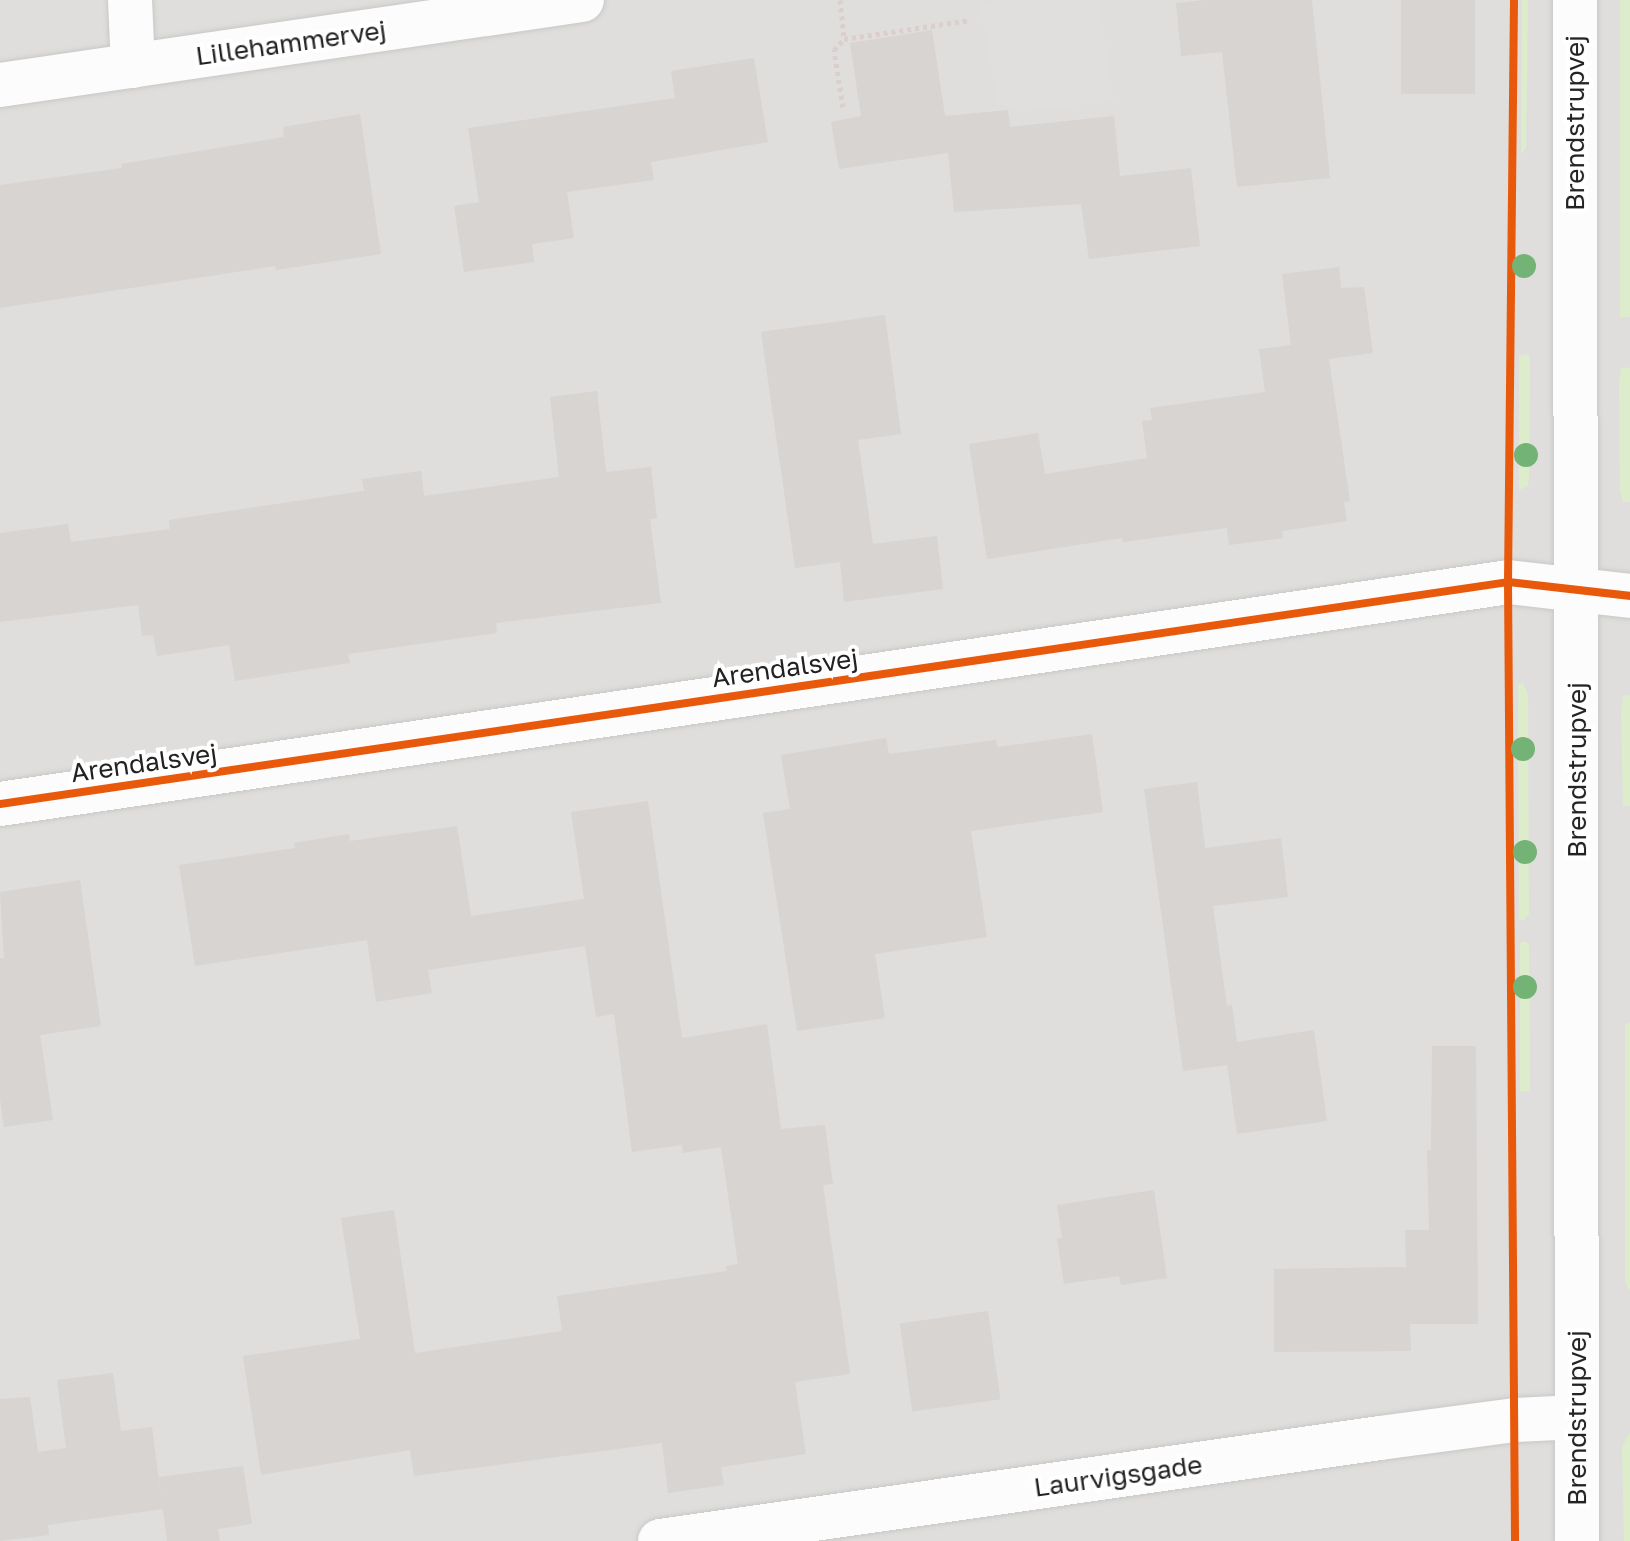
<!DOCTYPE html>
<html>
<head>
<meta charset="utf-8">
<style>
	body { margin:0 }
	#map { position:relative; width:1630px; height:1541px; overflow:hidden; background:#f0eeeb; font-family:"Golos Text",sans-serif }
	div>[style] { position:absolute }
	.residential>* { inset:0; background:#dfdedc; transform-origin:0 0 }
	.grass>* { inset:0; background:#ddeccb; transform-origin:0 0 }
	.parking>* { inset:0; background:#e0dfde }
	.building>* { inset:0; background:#d7d4d2; transform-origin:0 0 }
	.path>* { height:5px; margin-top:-2.5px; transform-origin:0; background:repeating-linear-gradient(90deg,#dccecd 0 4px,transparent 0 8px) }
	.roads { filter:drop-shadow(0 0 2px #c9c8c7) drop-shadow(0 0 2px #c9c8c7) }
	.minor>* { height:44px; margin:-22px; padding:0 22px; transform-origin:22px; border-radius:22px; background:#fdfcfc }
	.cycleway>* { height:8px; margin:-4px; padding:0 4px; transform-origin:4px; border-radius:4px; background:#e8590c }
	.trees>* { width:24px; height:24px; margin:-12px; border-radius:50%; background:#73b476 }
	span { translate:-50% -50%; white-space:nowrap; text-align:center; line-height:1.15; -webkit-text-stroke:8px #fff; paint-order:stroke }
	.street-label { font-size:26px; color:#222 }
</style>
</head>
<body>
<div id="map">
	<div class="residential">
		<div style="left:0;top:0;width:1630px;height:1541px"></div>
	</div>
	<div class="grass">
		<div style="clip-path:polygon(1522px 0,1528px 0,1526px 148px,1521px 154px)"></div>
		<div style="left:1620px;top:0;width:10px;height:317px"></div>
		<div style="clip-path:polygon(1526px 354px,1530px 356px,1529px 476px,1528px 486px,1519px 490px,1519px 356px)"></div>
		<div style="clip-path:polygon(1627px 367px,1630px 369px,1630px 502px,1623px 502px,1620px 491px,1619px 386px,1621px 368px)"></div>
		<div style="clip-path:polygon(1523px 683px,1528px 695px,1529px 914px,1524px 920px,1519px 920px,1518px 684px)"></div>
		<div style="clip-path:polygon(1630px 695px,1630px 806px,1623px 806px,1621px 714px,1623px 696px)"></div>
		<div style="clip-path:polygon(1526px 941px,1529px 945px,1530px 1092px,1520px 1091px,1520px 943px)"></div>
		<div style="clip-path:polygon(1629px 1023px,1630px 1023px,1630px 1291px,1625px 1283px,1625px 1025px)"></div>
		<div style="clip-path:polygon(1630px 1432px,1630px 1541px,1624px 1541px,1622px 1447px)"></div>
	</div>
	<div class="parking">
		<div style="clip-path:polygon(1004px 0,1099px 0,1114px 101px,1020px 111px,997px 102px,980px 3px)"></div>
	</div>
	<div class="building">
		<div style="clip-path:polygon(1204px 0,1312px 0,1330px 178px,1237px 187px,1222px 52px,1181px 56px,1176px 3px)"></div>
		<div style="left:1401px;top:0;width:74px;height:94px"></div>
		<div style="clip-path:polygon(932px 30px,945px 116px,1008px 110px,1010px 127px,1114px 116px,1120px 176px,1191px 168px,1200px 246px,1089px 259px,1081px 204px,954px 212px,948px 153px,839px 169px,831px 122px,861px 116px,850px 43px)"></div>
		<div style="clip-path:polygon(754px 58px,768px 142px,651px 162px,654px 180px,567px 192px,574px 238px,532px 244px,534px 262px,464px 272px,454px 206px,479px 202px,468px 128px,675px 98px,671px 71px)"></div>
		<div style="clip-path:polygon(360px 114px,381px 254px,276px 270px,275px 266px,0 308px,0 185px,122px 168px,121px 164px,284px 137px,283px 127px)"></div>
		<div style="clip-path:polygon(1339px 267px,1341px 288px,1364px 287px,1373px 353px,1329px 359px,1350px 501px,1344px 502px,1347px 521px,1282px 531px,1283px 538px,1229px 545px,1227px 528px,1123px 542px,1122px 538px,987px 559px,969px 444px,1038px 433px,1045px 474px,1147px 458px,1142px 421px,1152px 420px,1150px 408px,1265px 392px,1259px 349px,1291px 345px,1282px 274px)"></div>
		<div style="clip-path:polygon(885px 315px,901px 434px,858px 440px,873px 544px,937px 536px,943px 589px,844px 602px,840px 562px,795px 568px,761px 332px)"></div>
		<div style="clip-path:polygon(597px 391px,606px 472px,651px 467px,657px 518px,650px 519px,661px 603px,496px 623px,497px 633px,348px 654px,350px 663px,235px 681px,229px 645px,157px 656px,153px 635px,142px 636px,138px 605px,0 622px,0 533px,68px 524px,71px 542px,170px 529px,169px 520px,364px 491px,362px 479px,421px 471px,424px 496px,559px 477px,550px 397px)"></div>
		<div style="clip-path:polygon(1092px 734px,1103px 812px,971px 831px,987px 937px,875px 954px,885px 1018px,797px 1031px,763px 813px,790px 809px,781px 755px,886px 738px,889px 754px,996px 740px,997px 747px)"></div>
		<div style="clip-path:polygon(1197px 782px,1205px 848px,1281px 838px,1288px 897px,1213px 906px,1227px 1006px,1232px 1005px,1237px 1042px,1314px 1030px,1327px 1121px,1237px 1134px,1227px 1065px,1183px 1071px,1144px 789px)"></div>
		<div style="clip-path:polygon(648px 801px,682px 1038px,767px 1024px,781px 1129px,825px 1125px,833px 1184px,823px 1185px,850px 1374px,795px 1382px,806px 1454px,721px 1467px,724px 1485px,668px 1493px,662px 1443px,414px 1476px,410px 1450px,261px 1475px,243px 1356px,360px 1339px,341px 1218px,394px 1210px,415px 1353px,562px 1331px,557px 1296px,727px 1271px,726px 1266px,738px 1264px,721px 1147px,683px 1153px,682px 1145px,632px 1152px,614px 1014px,596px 1017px,585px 946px,428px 970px,432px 993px,376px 1002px,367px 940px,195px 966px,179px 865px,295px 848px,294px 843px,349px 834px,350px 841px,457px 826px,471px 916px,584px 899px,571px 812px)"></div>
		<div style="clip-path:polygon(80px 880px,101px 1026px,40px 1035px,53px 1120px,4px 1127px,0 1099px,0 958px,4px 958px,0 892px)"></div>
		<div style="clip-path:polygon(1432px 1046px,1476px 1046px,1478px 1324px,1410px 1324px,1411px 1351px,1274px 1352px,1274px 1269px,1406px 1267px,1405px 1230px,1429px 1230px,1427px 1150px,1431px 1150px)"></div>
		<div style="clip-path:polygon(1154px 1190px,1167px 1278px,1121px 1285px,1119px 1276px,1064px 1284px,1057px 1239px,1062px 1238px,1057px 1205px)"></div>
		<div style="left:988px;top:1311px;width:89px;height:89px;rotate:82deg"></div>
		<div style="clip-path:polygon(113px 1373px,121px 1431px,152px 1427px,162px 1503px,159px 1477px,243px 1466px,252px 1524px,218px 1529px,220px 1541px,167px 1541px,163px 1509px,48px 1525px,49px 1535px,0 1541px,0 1399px,30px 1397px,38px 1452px,66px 1448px,57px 1380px)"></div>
	</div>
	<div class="path">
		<div style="left:840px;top:0;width:39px;rotate:84deg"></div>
		<div style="left:843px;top:107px;width:58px;rotate:-99deg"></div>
		<div style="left:834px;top:50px;width:15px;rotate:-48deg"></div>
		<div style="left:844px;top:39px;width:126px;rotate:-8.6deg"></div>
	</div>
	<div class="roads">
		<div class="minor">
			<div style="left:130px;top:0;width:66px;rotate:87.4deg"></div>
			<div style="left:1575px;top:0;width:1541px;rotate:89.93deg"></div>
			<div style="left:0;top:85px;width:588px;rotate:-8.31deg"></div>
			<div style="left:0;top:804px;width:1524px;rotate:-8.37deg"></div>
			<div style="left:1508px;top:582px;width:123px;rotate:6.5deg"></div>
			<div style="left:660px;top:1541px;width:727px;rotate:-8.14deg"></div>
			<div style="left:1380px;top:1438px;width:136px;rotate:-7.6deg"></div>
			<div style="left:1515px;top:1420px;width:62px;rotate:-2.8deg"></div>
		</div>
	</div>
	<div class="cycleway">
		<div style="left:1514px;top:0;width:582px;rotate:90.59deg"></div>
		<div style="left:1508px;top:582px;width:959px;rotate:89.58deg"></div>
		<div style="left:0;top:804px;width:1524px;rotate:-8.37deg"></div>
		<div style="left:1508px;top:582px;width:123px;rotate:6.5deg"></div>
	</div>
	<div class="trees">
		<div style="left:1524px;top:266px"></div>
		<div style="left:1526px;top:455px"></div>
		<div style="left:1523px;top:749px"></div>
		<div style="left:1525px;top:852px"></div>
		<div style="left:1525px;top:987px"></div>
	</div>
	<div class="street-label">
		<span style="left:291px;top:43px;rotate:-8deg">Lillehammervej</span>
		<span style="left:1575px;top:123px;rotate:-90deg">Brendstrupvej</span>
		<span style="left:785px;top:668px;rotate:-8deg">Arendalsvej</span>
		<span style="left:144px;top:763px;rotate:-8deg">Arendalsvej</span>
		<span style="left:1577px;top:770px;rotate:-90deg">Brendstrupvej</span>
		<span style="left:1577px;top:1418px;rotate:-90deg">Brendstrupvej</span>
		<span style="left:1118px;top:1476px;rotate:-8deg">Laurvigsgade</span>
	</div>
</div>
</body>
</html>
